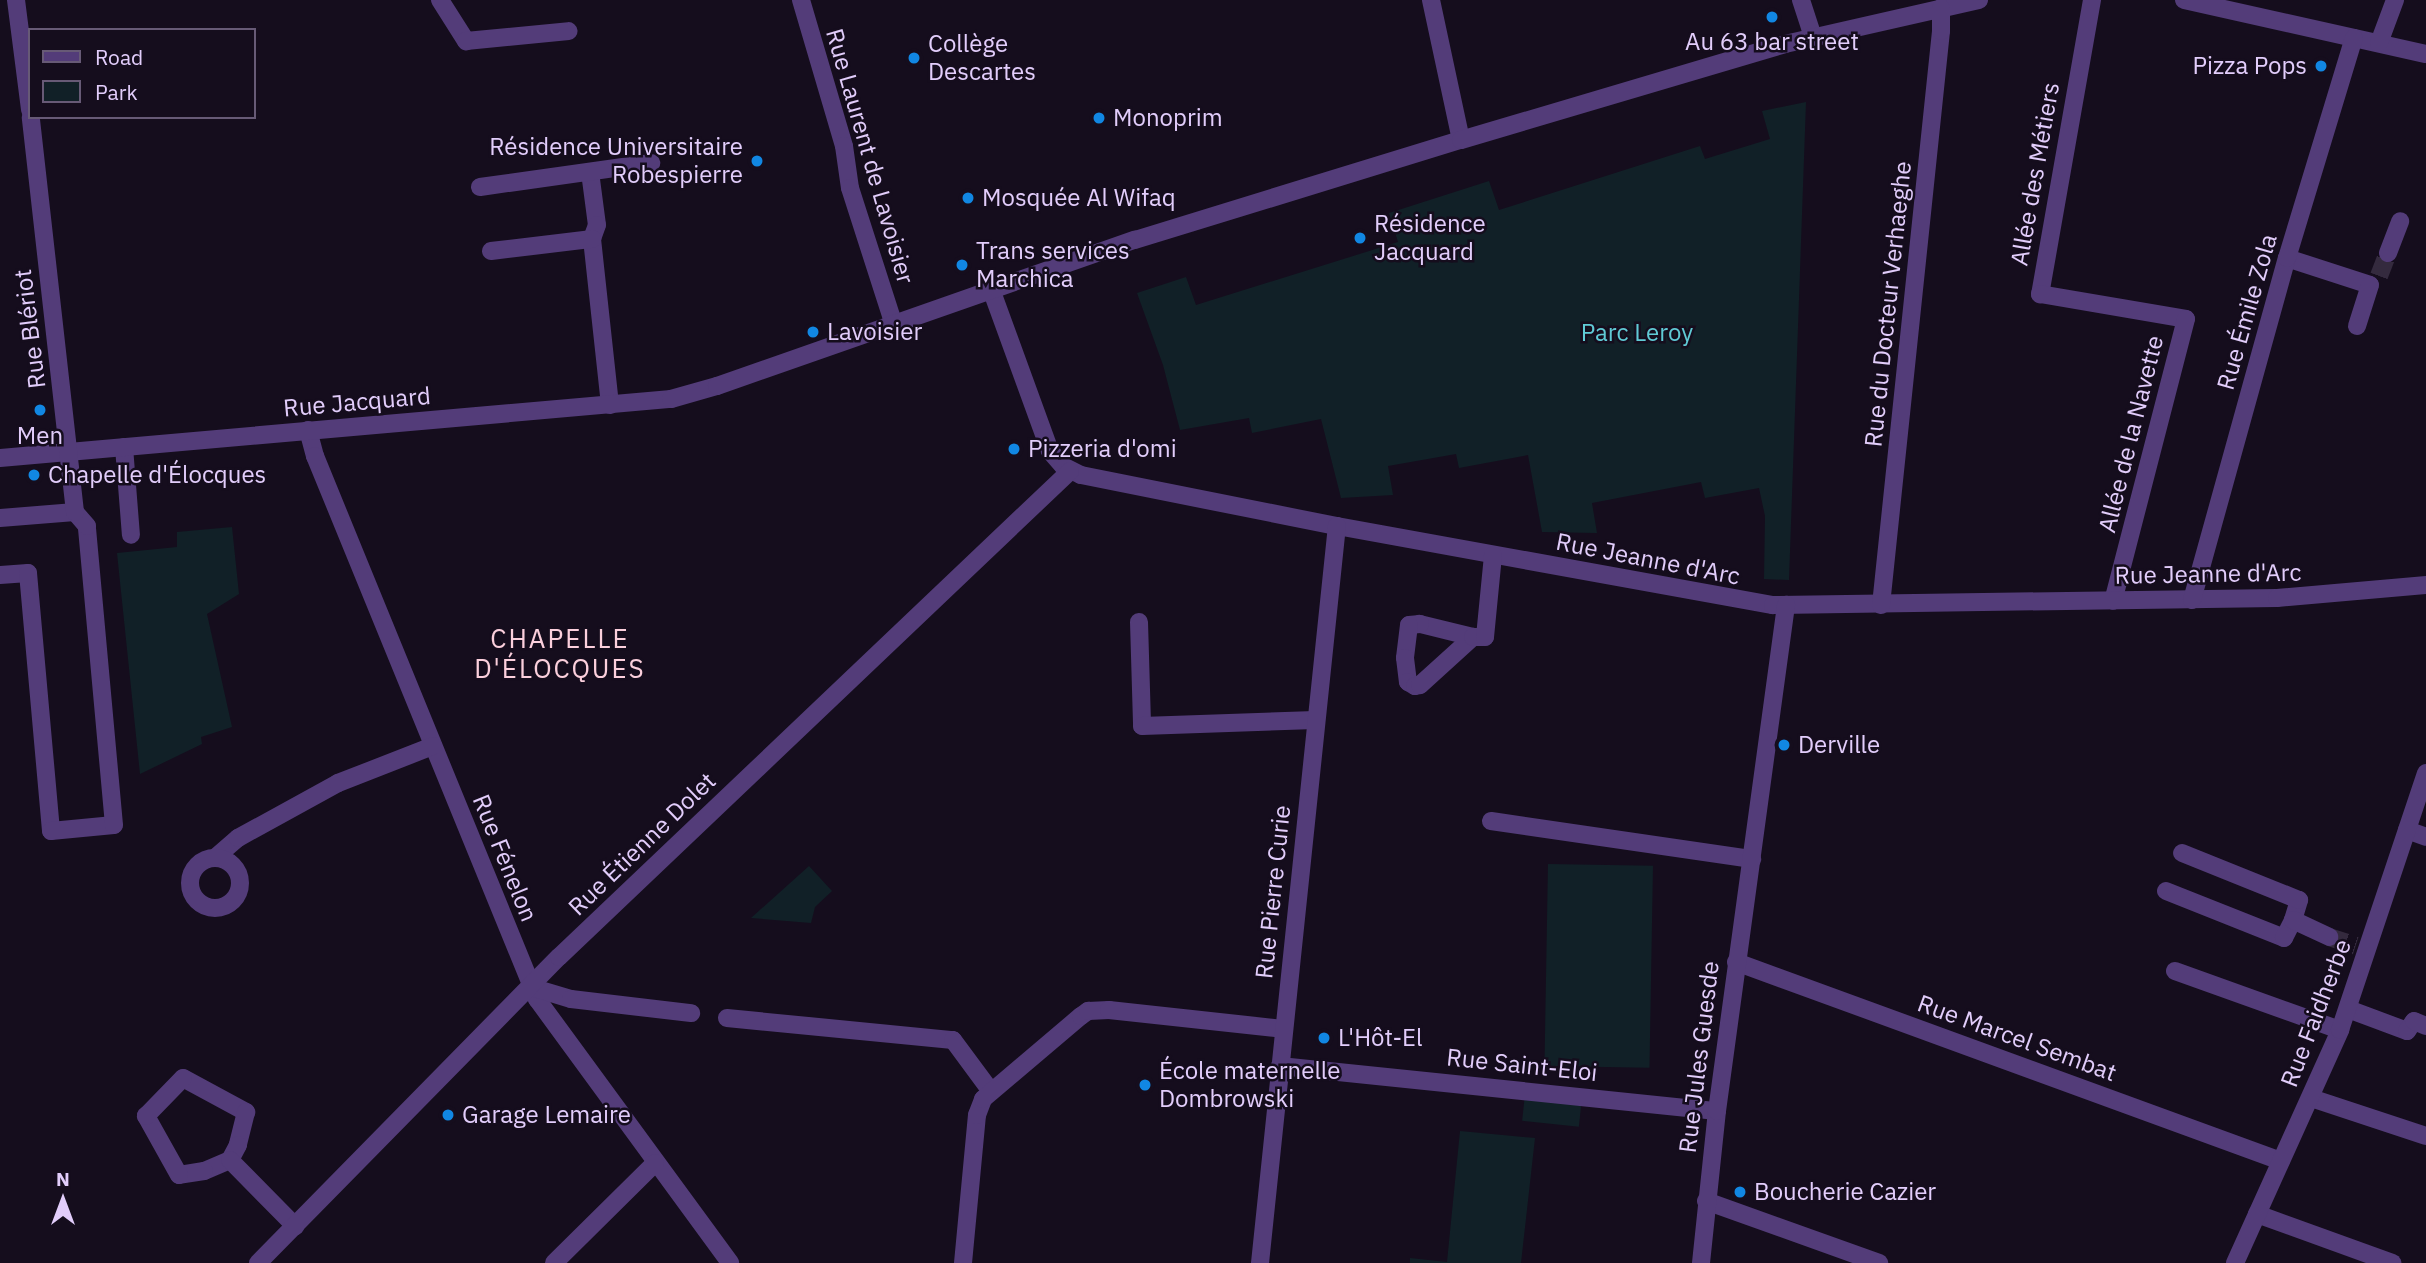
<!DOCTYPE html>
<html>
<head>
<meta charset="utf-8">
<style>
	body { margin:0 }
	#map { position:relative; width:2426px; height:1263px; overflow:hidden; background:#150d1d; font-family:"IBM Plex Sans",sans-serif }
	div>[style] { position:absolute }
	.green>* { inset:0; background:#112027; transform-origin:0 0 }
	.minor-tunnel>* { height:18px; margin-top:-9px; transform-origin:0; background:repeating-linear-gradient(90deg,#342a3e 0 18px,transparent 0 27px) }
	.minor>* { height:18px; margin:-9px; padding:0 9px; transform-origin:9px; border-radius:9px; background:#533c79 }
	.minor>.ring { margin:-9px; padding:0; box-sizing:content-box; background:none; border:18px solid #533c79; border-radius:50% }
	.dots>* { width:19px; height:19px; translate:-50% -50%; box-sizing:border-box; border:4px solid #150d1d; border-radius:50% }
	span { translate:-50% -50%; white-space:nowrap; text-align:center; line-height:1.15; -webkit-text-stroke:5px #150d1d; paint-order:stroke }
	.poi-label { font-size:24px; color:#e2cdfb }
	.left { translate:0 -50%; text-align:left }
	.right { translate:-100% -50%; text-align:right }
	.street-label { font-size:24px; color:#e2cdfb }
	.park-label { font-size:24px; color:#60cad5 }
	.neighbourhood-label { font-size:26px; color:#fbcfdc; letter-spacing:2px }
	.legend { position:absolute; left:28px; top:28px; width:228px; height:91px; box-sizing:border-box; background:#150d1d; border:2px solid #675a76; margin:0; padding:9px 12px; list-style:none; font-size:21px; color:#e2cdfb }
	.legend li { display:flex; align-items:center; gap:14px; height:35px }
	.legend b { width:35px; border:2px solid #675a76 }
	.north { position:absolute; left:28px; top:1165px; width:70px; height:70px; -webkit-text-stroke:5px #150d1d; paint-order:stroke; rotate:0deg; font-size:19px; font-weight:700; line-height:28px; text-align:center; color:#e2cdfb }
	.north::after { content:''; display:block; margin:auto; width:24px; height:32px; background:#e2cdfb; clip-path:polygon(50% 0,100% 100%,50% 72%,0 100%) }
</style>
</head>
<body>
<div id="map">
	<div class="green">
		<div style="clip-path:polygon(1806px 102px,1789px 580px,1764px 579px,1765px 516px,1759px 488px,1705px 498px,1701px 482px,1592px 503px,1597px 533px,1542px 532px,1528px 455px,1459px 468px,1456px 454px,1388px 466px,1393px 495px,1341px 498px,1321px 419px,1252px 433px,1249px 418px,1180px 430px,1163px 365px,1137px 293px,1186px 277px,1196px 305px,1398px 242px,1389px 213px,1489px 181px,1499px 210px,1700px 146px,1705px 159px,1770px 139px,1762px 111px)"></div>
		<div style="clip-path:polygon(232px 527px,239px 594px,207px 614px,232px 727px,201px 737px,202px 744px,140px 774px,117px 553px,177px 547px,177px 532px)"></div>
		<div style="left:1548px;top:864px;width:105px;height:202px;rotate:1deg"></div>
		<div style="clip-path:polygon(809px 866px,832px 891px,815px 907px,811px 923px,751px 918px)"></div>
		<div style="left:1525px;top:1094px;width:57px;height:27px;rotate:6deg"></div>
		<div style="clip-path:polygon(1460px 1131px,1535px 1138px,1521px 1263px,1410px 1263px,1410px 1258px,1447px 1262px)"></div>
	</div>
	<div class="minor-tunnel">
		<div style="left:2379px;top:276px;width:25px;rotate:-69deg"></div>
		<div style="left:2329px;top:937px;width:28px;rotate:18deg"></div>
	</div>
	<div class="minor">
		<div style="left:16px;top:0;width:111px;rotate:82.7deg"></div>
		<div style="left:440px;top:0;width:49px;rotate:57.6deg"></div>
		<div style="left:466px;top:41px;width:103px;rotate:-5.5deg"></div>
		<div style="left:801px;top:0;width:152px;rotate:73.6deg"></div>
		<div style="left:844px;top:146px;width:42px;rotate:81.9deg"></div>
		<div style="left:850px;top:188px;width:144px;rotate:72.2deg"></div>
		<div style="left:1431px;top:0;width:143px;rotate:77.9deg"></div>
		<div style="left:1801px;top:0;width:39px;rotate:72deg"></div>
		<div style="left:2092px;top:0;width:299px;rotate:100deg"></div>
		<div style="left:2040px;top:294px;width:148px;rotate:9.7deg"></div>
		<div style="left:2186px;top:319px;width:291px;rotate:104.5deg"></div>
		<div style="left:2184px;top:0;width:248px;rotate:12.6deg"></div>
		<div style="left:2379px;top:43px;width:46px;rotate:-69.6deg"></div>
		<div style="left:590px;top:172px;width:53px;rotate:82.5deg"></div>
		<div style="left:597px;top:225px;width:15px;rotate:110deg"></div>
		<div style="left:592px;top:239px;width:167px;rotate:83.8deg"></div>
		<div style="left:480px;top:187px;width:173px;rotate:-8deg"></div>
		<div style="left:491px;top:251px;width:102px;rotate:-6.8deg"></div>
		<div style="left:2388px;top:253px;width:34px;rotate:-69deg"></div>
		<div style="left:2287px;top:258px;width:87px;rotate:18deg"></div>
		<div style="left:2370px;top:285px;width:43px;rotate:107.6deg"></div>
		<div style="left:991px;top:289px;width:172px;rotate:70deg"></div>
		<div style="left:1050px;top:451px;width:20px;rotate:49deg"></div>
		<div style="left:1063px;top:466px;width:20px;rotate:27deg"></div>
		<div style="left:1081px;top:475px;width:261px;rotate:11.3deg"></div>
		<div style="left:1337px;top:526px;width:443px;rotate:10.3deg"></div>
		<div style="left:1773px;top:605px;width:504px;rotate:-0.8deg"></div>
		<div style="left:2277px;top:598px;width:150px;rotate:-5deg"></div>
		<div style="left:308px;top:430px;width:27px;rotate:75deg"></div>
		<div style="left:315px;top:456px;width:587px;rotate:67.76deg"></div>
		<div style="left:537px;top:999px;width:327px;rotate:53.8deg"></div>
		<div style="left:124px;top:447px;width:88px;rotate:85.5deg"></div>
		<div style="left:0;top:458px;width:674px;rotate:-5.03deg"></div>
		<div style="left:671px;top:399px;width:48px;rotate:-15.8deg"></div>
		<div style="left:717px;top:386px;width:443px;rotate:-19.3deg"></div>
		<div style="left:1135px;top:240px;width:341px;rotate:-17.1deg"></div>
		<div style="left:1461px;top:140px;width:338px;rotate:-16.5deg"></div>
		<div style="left:1785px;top:44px;width:199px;rotate:-12.8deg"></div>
		<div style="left:0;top:518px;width:75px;rotate:-4.6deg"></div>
		<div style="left:0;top:575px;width:28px;rotate:-4deg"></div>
		<div style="left:28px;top:573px;width:259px;rotate:84.9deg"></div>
		<div style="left:51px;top:831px;width:63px;rotate:-5.4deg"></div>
		<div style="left:114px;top:825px;width:300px;rotate:-95.2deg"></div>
		<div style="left:87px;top:526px;width:18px;rotate:-131deg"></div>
		<div style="left:75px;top:512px;width:397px;rotate:-96.4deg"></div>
		<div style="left:2192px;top:600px;width:355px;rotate:-74.5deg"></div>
		<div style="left:2287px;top:258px;width:230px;rotate:-73.1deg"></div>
		<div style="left:1881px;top:605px;width:577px;rotate:-84.03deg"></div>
		<div style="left:1941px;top:31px;width:23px;rotate:-90deg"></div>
		<div style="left:1139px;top:622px;width:104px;rotate:88.3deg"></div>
		<div style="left:1142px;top:726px;width:173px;rotate:-2deg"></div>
		<div style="left:1473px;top:637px;width:55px;rotate:-166.2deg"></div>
		<div style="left:1420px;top:624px;width:11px;rotate:175deg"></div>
		<div style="left:1409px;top:625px;width:33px;rotate:97deg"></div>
		<div style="left:1405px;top:658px;width:24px;rotate:83deg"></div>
		<div style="left:1408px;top:682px;width:8px;rotate:30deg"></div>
		<div style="left:1415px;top:686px;width:5px;rotate:-11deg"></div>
		<div style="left:1420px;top:685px;width:72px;rotate:-42.2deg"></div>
		<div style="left:1473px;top:637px;width:12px"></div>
		<div style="left:1485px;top:637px;width:82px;rotate:-84.4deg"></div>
		<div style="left:1491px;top:821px;width:264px;rotate:8.3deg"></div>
		<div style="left:2407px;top:830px;width:20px;rotate:20deg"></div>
		<div style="left:216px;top:857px;width:29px;rotate:-41deg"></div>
		<div style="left:238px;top:838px;width:114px;rotate:-28.8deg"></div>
		<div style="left:338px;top:783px;width:102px;rotate:-21.3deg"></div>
		<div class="ring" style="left:190px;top:858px;width:32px;height:32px"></div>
		<div style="left:2166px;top:891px;width:127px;rotate:21.7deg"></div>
		<div style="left:2284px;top:938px;width:20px;rotate:-63deg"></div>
		<div style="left:2293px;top:920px;width:21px;rotate:-73deg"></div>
		<div style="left:2299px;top:900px;width:126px;rotate:-158.1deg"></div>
		<div style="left:2293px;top:920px;width:40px;rotate:25deg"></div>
		<div style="left:1736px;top:962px;width:580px;rotate:20.06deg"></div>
		<div style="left:2175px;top:971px;width:175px;rotate:19.7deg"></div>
		<div style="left:531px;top:987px;width:42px;rotate:16.7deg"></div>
		<div style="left:571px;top:999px;width:121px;rotate:6.7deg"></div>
		<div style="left:2348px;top:1009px;width:63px;rotate:20.4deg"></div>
		<div style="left:2407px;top:1031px;width:12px;rotate:-55deg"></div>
		<div style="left:2414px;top:1021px;width:13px;rotate:23deg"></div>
		<div style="left:727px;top:1018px;width:227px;rotate:5.6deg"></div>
		<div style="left:953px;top:1040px;width:62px;rotate:53.5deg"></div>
		<div style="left:1280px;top:1066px;width:439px;rotate:5.9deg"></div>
		<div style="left:183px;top:1078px;width:72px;rotate:28.4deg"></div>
		<div style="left:246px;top:1112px;width:34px;rotate:104deg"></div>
		<div style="left:238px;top:1145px;width:17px;rotate:118deg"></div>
		<div style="left:230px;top:1160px;width:28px;rotate:157deg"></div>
		<div style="left:204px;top:1171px;width:25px;rotate:171deg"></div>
		<div style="left:179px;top:1175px;width:68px;rotate:-119.2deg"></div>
		<div style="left:146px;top:1116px;width:53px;rotate:-45.8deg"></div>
		<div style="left:2311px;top:1098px;width:121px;rotate:18.3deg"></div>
		<div style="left:230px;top:1160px;width:93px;rotate:45.4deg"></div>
		<div style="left:1706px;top:1201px;width:184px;rotate:19.7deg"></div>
		<div style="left:2257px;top:1214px;width:144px;rotate:19.9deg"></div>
		<div style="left:258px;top:1263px;width:429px;rotate:-45.5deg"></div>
		<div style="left:559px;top:957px;width:705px;rotate:-43.56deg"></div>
		<div style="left:554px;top:1263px;width:142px;rotate:-44.7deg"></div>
		<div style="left:963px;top:1263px;width:149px;rotate:-84.6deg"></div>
		<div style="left:977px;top:1115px;width:17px;rotate:-69deg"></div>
		<div style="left:983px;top:1099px;width:128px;rotate:-40.3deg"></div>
		<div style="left:1081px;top:1016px;width:9px;rotate:-36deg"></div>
		<div style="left:1088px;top:1011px;width:21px;rotate:-3deg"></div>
		<div style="left:1109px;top:1010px;width:175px;rotate:6.2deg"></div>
		<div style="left:1260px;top:1263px;width:741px;rotate:-84.04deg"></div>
		<div style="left:1701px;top:1263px;width:153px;rotate:-84deg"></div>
		<div style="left:1717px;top:1111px;width:511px;rotate:-82.23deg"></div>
		<div style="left:2235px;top:1263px;width:256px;rotate:-65.7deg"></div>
		<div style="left:2340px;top:1030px;width:271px;rotate:-71.5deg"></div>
	</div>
	<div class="dots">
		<div style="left:1772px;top:17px;background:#1187e3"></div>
		<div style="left:914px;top:58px;background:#1187e3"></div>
		<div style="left:2321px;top:66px;background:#1187e3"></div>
		<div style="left:1099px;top:118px;background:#1187e3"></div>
		<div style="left:757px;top:161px;background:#1187e3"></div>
		<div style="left:968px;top:198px;background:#1187e3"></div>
		<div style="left:1360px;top:238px;background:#1187e3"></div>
		<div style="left:962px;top:265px;background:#1187e3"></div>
		<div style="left:813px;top:332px;background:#1187e3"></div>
		<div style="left:40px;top:410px;background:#1187e3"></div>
		<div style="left:1014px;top:449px;background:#1187e3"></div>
		<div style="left:34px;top:475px;background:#1187e3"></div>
		<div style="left:1784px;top:745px;background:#1187e3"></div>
		<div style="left:1324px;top:1038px;background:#1187e3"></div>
		<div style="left:1145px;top:1085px;background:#1187e3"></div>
		<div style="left:448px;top:1115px;background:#1187e3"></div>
		<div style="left:1740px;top:1192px;background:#1187e3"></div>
	</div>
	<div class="poi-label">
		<span style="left:1772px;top:42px">Au 63 bar street</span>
		<span class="left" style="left:928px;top:58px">Collège<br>Descartes</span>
		<span class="right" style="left:2307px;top:66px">Pizza Pops</span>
		<span class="left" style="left:1113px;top:118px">Monoprim</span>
		<span class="right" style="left:743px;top:161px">Résidence Universitaire<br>Robespierre</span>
		<span class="left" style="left:982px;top:198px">Mosquée Al Wifaq</span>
		<span class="left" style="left:1374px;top:238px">Résidence<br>Jacquard</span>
		<span class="left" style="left:976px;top:265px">Trans services<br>Marchica</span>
		<span class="left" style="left:827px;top:332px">Lavoisier</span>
		<span style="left:40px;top:436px">Men</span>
		<span class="left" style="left:1028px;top:449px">Pizzeria d'omi</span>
		<span class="left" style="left:48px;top:475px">Chapelle d'Élocques</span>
		<span class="left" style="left:1798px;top:745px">Derville</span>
		<span class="left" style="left:1338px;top:1038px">L'Hôt-El</span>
		<span class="left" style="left:1159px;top:1085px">École maternelle<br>Dombrowski</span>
		<span class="left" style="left:462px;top:1115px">Garage Lemaire</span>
		<span class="left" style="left:1754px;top:1192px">Boucherie Cazier</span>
	</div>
	<div class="street-label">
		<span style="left:870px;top:156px;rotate:74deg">Rue Laurent de Lavoisier</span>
		<span style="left:2035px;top:174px;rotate:-80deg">Allée des Métiers</span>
		<span style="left:1888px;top:304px;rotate:-84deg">Rue du Docteur Verhaeghe</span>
		<span style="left:2247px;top:312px;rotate:-74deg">Rue Émile Zola</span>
		<span style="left:30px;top:329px;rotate:-97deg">Rue Blériot</span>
		<span style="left:357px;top:402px;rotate:-5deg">Rue Jacquard</span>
		<span style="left:2131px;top:434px;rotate:-76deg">Allée de la Navette</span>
		<span style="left:1648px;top:559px;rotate:11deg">Rue Jeanne d'Arc</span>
		<span style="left:2208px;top:574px;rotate:-1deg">Rue Jeanne d'Arc</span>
		<span style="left:642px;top:844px;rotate:-44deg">Rue Étienne Dolet</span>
		<span style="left:505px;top:858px;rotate:68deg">Rue Fénelon</span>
		<span style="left:1273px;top:892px;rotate:-84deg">Rue Pierre Curie</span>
		<span style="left:2316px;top:1013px;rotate:-69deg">Rue Faidherbe</span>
		<span style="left:2017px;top:1038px;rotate:20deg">Rue Marcel Sembat</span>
		<span style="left:1699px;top:1057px;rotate:-83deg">Rue Jules Guesde</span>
		<span style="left:1522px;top:1065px;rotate:6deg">Rue Saint-Eloi</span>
	</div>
	<div class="park-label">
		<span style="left:1637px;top:333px">Parc Leroy</span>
	</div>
	<div class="neighbourhood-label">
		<span style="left:560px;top:654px">CHAPELLE<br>D'ÉLOCQUES</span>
	</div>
	<ul class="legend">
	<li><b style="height:9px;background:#533c79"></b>Road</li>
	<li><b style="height:19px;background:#112027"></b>Park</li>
	</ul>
	<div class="north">N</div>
</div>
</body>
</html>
